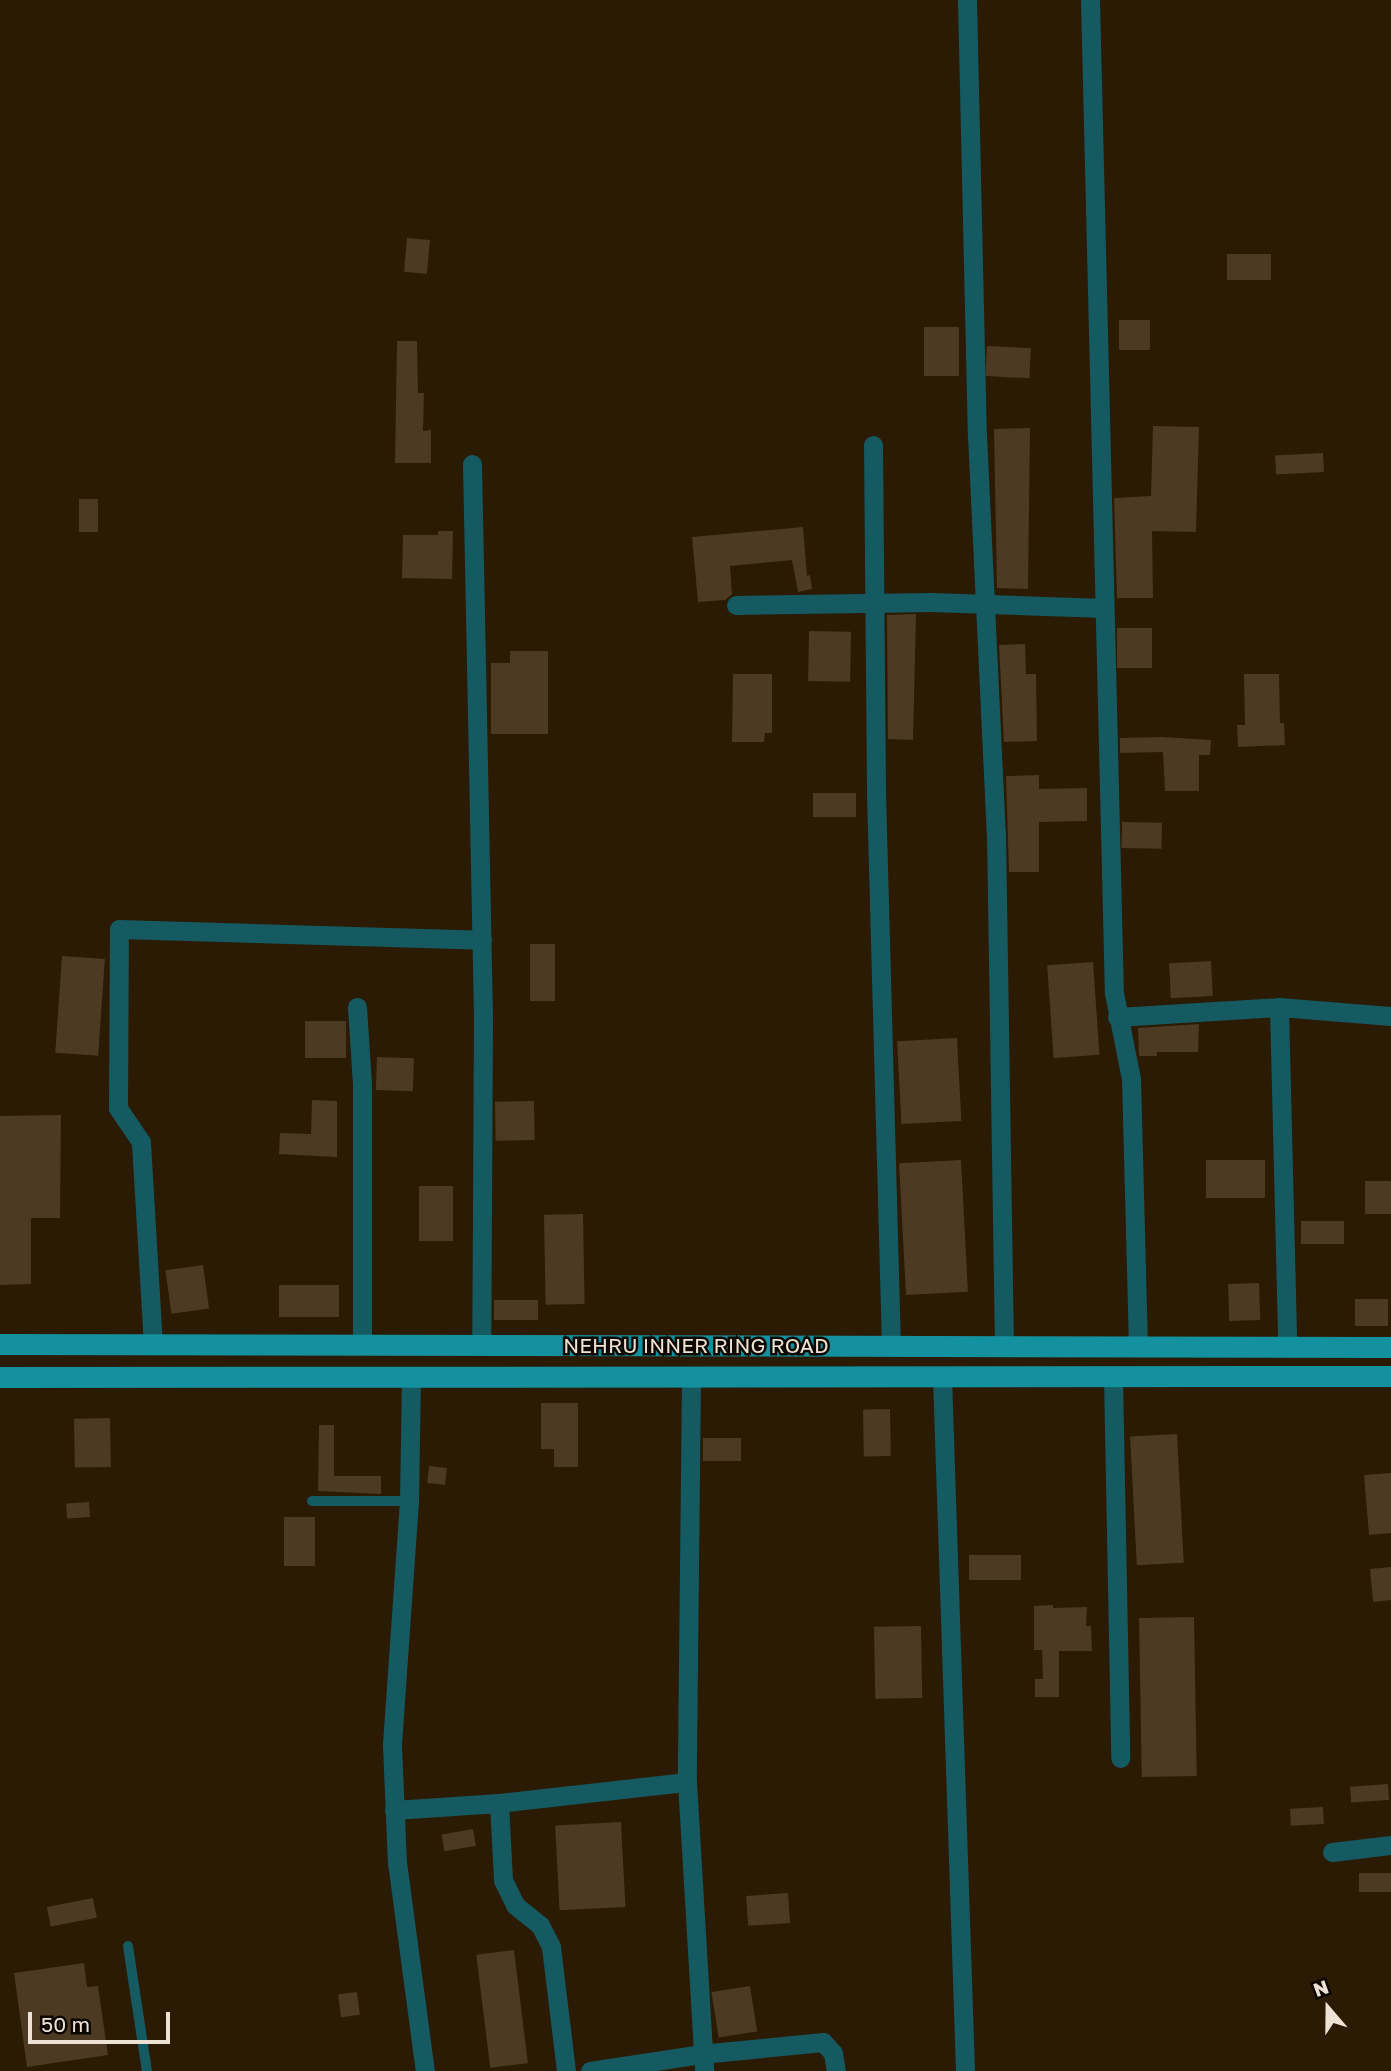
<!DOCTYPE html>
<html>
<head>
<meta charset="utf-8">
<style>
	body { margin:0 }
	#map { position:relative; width:1391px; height:2071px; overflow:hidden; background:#2b1a04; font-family:"Golos Text",sans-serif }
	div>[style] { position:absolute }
	.building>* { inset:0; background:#4c3a23; transform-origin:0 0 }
	.service>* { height:10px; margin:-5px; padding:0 5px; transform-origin:5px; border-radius:5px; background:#155a61 }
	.minor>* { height:19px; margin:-9.5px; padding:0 9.5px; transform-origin:9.5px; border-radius:9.5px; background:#155a61 }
	.primary>* { height:21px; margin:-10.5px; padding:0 10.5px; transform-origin:10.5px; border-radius:10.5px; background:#14919e }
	span { translate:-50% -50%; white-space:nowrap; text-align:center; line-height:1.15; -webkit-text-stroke:5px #0e0701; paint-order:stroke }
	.street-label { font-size:21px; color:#ede2d4 }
	.north { position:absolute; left:1293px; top:1973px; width:70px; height:70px; -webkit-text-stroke:5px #0e0701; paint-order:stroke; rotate:340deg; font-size:19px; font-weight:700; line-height:28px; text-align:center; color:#ede2d4 }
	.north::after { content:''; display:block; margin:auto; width:24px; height:32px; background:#ede2d4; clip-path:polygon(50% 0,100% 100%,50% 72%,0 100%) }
	.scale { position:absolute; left:28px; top:2012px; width:142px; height:32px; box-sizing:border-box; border:4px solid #ede2d4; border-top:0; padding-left:9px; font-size:21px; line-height:24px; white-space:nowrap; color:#ede2d4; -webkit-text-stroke:5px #0e0701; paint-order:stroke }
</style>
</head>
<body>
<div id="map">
	<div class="building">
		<div style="left:407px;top:238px;width:23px;height:34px;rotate:5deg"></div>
		<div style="left:1227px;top:254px;width:44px;height:26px"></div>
		<div style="left:1119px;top:320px;width:31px;height:30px"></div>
		<div style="left:924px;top:327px;width:35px;height:49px"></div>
		<div style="clip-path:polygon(397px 341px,417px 341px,418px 393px,424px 393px,423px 431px,431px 430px,431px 463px,395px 463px)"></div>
		<div style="left:987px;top:346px;width:44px;height:30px;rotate:3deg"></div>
		<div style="clip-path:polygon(1153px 426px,1199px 427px,1196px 532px,1152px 531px,1153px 598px,1117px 598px,1114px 498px,1151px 496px)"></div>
		<div style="clip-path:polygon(1030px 428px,1028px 589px,997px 588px,994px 429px)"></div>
		<div style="left:1323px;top:453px;width:19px;height:48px;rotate:87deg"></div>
		<div style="left:79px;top:499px;width:19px;height:33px"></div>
		<div style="clip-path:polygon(803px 527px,807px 576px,810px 575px,812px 589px,798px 592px,792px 560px,730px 566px,732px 594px,725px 600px,698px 602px,692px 537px)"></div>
		<div style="clip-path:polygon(438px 531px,453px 531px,452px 579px,402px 578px,403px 535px,438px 535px)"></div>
		<div style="clip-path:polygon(916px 614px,913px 740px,888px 739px,887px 615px)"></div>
		<div style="left:1117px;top:628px;width:35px;height:40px"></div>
		<div style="left:809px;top:631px;width:42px;height:50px;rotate:1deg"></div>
		<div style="clip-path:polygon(1025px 644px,1026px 674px,1036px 674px,1037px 741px,1004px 742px,999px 645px)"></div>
		<div style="clip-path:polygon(510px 651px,548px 651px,548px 734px,491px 734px,491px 663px,510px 663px)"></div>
		<div style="clip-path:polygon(733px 674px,772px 674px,772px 733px,765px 733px,764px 742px,732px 742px)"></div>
		<div style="clip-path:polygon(1244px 674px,1279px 674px,1280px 723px,1284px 723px,1285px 745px,1238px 747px,1237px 725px,1245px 725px)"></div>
		<div style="clip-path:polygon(1162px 737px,1211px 740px,1210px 755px,1199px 755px,1199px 791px,1165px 791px,1163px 752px,1120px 753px,1120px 738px)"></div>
		<div style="clip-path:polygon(1039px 775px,1039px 789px,1087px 788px,1087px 821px,1039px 822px,1039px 872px,1009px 872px,1006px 776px)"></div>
		<div style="left:813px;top:793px;width:43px;height:24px"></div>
		<div style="left:1122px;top:822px;width:40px;height:26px;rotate:1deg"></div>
		<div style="left:555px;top:944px;width:57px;height:25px;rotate:90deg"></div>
		<div style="left:62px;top:956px;width:43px;height:97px;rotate:4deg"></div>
		<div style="left:1211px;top:961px;width:35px;height:42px;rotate:87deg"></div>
		<div style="left:1093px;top:962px;width:93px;height:46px;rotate:86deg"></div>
		<div style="left:305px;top:1021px;width:41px;height:37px"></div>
		<div style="clip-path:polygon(1199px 1024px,1198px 1052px,1157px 1052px,1157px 1056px,1139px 1056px,1138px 1028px)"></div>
		<div style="left:957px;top:1038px;width:83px;height:60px;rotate:87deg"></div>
		<div style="left:377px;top:1057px;width:37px;height:33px;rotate:2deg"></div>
		<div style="clip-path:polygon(312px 1100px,337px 1101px,337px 1157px,279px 1154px,280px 1133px,311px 1134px)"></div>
		<div style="left:534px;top:1101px;width:39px;height:39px;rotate:89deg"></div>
		<div style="clip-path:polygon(61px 1115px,60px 1218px,31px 1218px,31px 1284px,0 1285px,0 1116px)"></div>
		<div style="left:961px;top:1160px;width:132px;height:62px;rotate:87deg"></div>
		<div style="left:1206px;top:1160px;width:59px;height:38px"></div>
		<div style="left:1365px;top:1181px;width:26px;height:33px"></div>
		<div style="left:453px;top:1186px;width:55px;height:34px;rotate:90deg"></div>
		<div style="left:583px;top:1214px;width:90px;height:39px;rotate:89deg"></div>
		<div style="left:1301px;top:1221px;width:43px;height:23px"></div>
		<div style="left:203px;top:1265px;width:44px;height:38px;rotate:82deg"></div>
		<div style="left:1259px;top:1283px;width:37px;height:31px;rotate:88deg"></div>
		<div style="left:339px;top:1285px;width:32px;height:60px;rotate:90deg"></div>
		<div style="left:1388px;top:1299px;width:27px;height:33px;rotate:90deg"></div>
		<div style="left:494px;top:1300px;width:44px;height:20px"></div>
		<div style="clip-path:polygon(541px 1403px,578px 1403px,578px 1467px,554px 1467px,554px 1449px,541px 1449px)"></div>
		<div style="left:890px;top:1409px;width:47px;height:27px;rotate:89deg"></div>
		<div style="left:110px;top:1418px;width:49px;height:36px;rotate:89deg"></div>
		<div style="clip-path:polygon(319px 1425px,334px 1425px,334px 1476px,381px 1476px,381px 1494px,318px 1491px)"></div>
		<div style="left:1177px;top:1434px;width:129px;height:47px;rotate:87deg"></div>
		<div style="left:703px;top:1438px;width:38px;height:23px"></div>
		<div style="left:429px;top:1466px;width:18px;height:17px;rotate:6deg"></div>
		<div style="clip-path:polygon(1391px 1473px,1391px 1533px,1369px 1535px,1364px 1475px)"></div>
		<div style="left:89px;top:1502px;width:15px;height:23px;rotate:86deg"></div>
		<div style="left:284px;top:1517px;width:31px;height:49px"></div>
		<div style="left:969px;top:1555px;width:52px;height:25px"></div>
		<div style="clip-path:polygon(1391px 1567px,1391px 1600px,1373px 1602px,1370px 1569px)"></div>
		<div style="clip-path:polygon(1053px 1605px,1053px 1608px,1087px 1607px,1086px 1626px,1091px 1626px,1092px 1651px,1059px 1651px,1059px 1697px,1035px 1697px,1035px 1679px,1043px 1679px,1042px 1650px,1034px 1650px,1034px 1606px)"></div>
		<div style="left:1194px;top:1617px;width:159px;height:55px;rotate:89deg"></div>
		<div style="left:921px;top:1626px;width:72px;height:47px;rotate:89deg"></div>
		<div style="left:1388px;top:1784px;width:16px;height:38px;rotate:86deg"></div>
		<div style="left:1323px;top:1807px;width:17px;height:33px;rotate:87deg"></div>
		<div style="left:621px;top:1822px;width:85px;height:66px;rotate:87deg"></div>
		<div style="left:473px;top:1829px;width:17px;height:32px;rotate:80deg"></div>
		<div style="left:1391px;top:1873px;width:19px;height:32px;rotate:90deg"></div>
		<div style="left:788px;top:1893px;width:30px;height:42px;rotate:86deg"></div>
		<div style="left:93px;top:1898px;width:20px;height:47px;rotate:79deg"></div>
		<div style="left:514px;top:1950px;width:114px;height:38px;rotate:83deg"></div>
		<div style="clip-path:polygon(84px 1963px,87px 1987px,98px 1986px,108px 2055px,27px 2067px,14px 1973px)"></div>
		<div style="left:750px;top:1986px;width:46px;height:39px;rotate:81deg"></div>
		<div style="left:357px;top:1992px;width:23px;height:19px;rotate:83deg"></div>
	</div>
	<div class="service">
		<div style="left:312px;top:1501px;width:97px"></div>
		<div style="left:128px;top:1946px;width:126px;rotate:81.4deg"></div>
	</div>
	<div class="minor">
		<div style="left:967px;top:0;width:435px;rotate:88.7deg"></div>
		<div style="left:977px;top:435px;width:398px;rotate:87.3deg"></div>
		<div style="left:996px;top:833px;width:513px;rotate:89.11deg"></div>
		<div style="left:1090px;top:0;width:993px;rotate:88.62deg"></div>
		<div style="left:1114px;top:993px;width:88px;rotate:78.8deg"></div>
		<div style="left:1131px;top:1079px;width:267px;rotate:88.5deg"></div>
		<div style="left:873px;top:445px;width:348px;rotate:89.5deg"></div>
		<div style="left:876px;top:793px;width:553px;rotate:88.45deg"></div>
		<div style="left:472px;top:464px;width:551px;rotate:88.86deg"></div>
		<div style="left:483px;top:1015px;width:330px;rotate:90.3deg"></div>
		<div style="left:736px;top:605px;width:196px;rotate:-0.9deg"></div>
		<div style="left:932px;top:602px;width:172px;rotate:2deg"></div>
		<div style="left:357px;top:1007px;width:77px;rotate:86.3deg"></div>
		<div style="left:362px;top:1084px;width:261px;rotate:90deg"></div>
		<div style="left:1279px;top:1007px;width:339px;rotate:88.6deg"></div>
		<div style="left:1117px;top:1017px;width:162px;rotate:-3.5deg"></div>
		<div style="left:1279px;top:1007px;width:112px;rotate:4.6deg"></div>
		<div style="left:153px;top:1345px;width:203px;rotate:-93.4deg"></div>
		<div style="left:141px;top:1142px;width:41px;rotate:-124.1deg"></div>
		<div style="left:118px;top:1108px;width:179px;rotate:-89.7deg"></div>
		<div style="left:119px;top:929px;width:363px;rotate:1.7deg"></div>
		<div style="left:411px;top:1376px;width:125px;rotate:90.9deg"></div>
		<div style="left:409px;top:1501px;width:245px;rotate:94deg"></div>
		<div style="left:392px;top:1745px;width:117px;rotate:87.6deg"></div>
		<div style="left:397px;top:1862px;width:211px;rotate:82.4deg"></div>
		<div style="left:691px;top:1377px;width:405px;rotate:90.6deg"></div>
		<div style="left:687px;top:1782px;width:289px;rotate:86.6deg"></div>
		<div style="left:942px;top:1377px;width:694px;rotate:88.1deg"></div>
		<div style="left:1113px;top:1377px;width:381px;rotate:88.9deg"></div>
		<div style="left:499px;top:1803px;width:77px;rotate:87deg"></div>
		<div style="left:503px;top:1880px;width:28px;rotate:64deg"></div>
		<div style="left:515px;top:1905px;width:32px;rotate:39deg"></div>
		<div style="left:540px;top:1925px;width:25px;rotate:63deg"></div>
		<div style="left:551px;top:1947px;width:125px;rotate:83.1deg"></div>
		<div style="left:394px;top:1810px;width:105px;rotate:-3.8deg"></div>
		<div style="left:499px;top:1803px;width:189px;rotate:-6.4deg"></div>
		<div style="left:1332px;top:1852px;width:59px;rotate:-6.8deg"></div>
		<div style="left:590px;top:2071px;width:112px;rotate:-8.7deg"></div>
		<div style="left:701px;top:2054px;width:123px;rotate:-5.6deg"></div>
		<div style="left:823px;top:2042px;width:15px;rotate:48deg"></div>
		<div style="left:833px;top:2053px;width:18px;rotate:81deg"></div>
	</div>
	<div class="primary">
		<div style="left:0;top:1344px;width:1391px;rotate:0.12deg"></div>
		<div style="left:0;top:1377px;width:1391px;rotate:-0.04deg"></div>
	</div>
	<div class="street-label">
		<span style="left:696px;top:1345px">NEHRU INNER RING ROAD</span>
	</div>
	<div class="north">N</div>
	<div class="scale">50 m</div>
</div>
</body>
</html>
